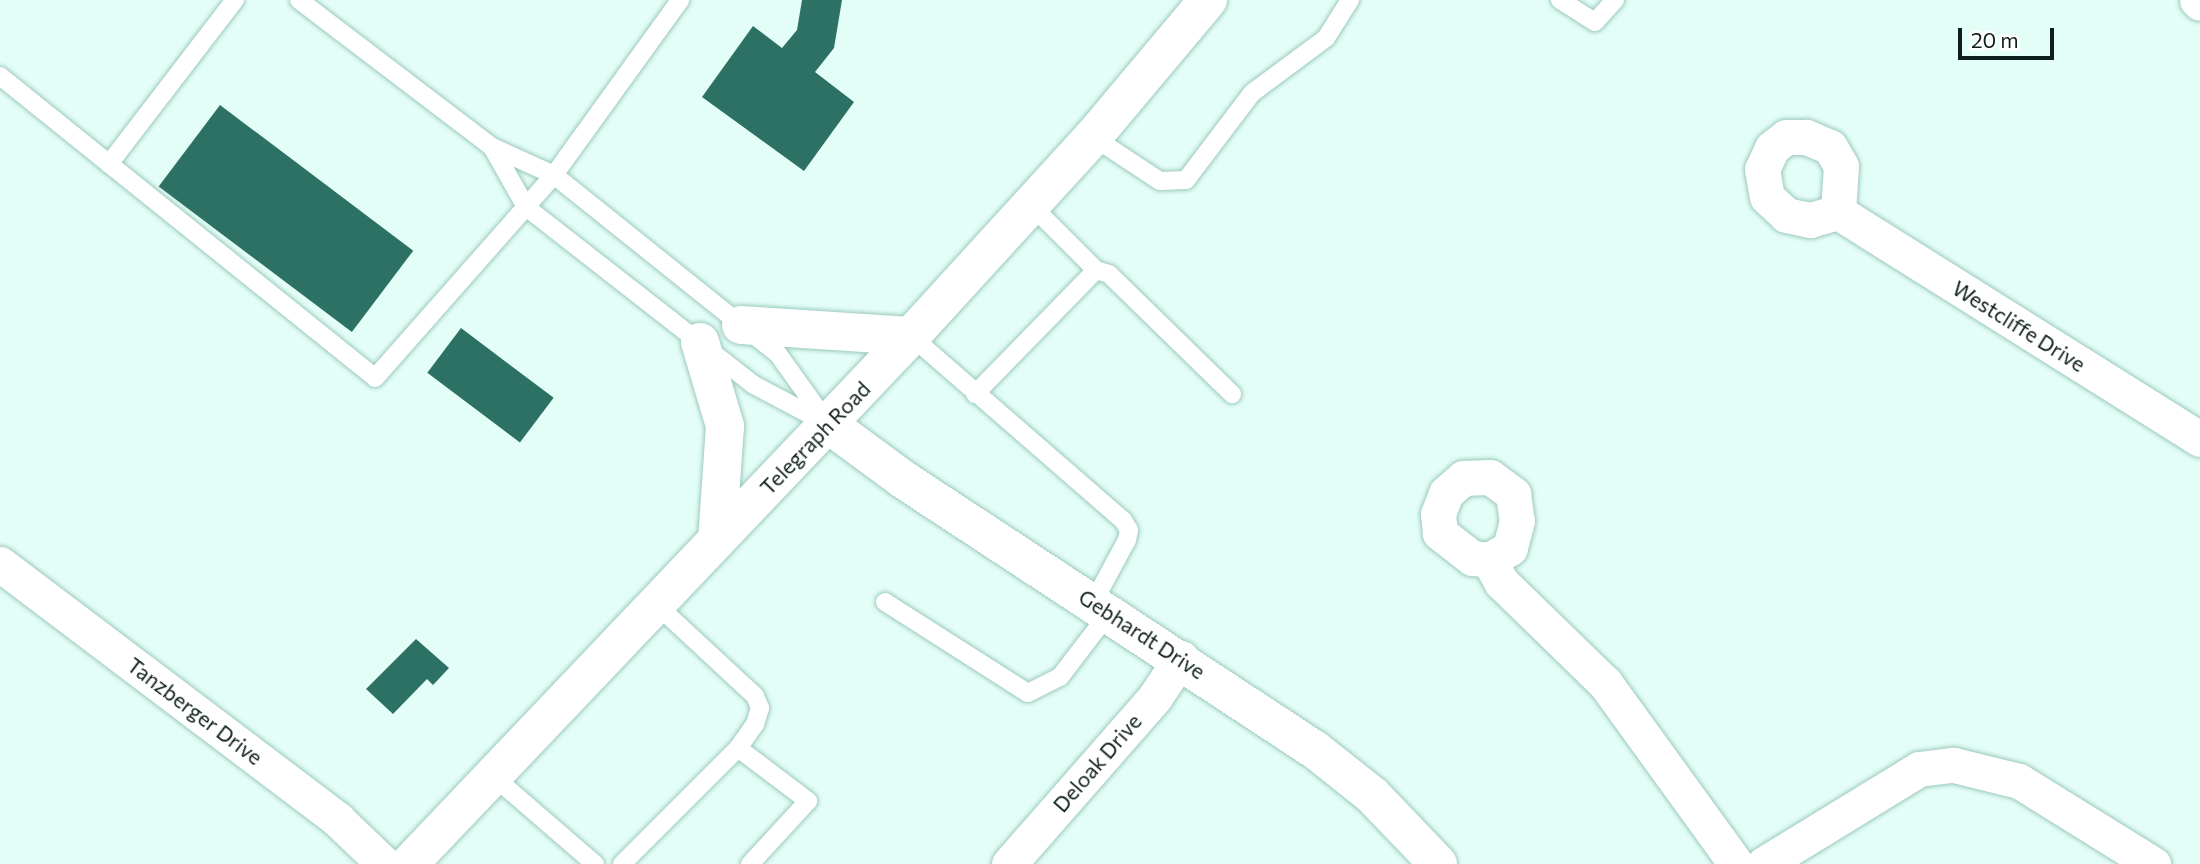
<!DOCTYPE html>
<html>
<head>
<meta charset="utf-8">
<style>
	body { margin:0 }
	#map { position:relative; width:2200px; height:864px; overflow:hidden; background:#e3fef7; font-family:Commissioner,sans-serif }
	div>[style] { position:absolute }
	.building>* { inset:0; background:#2d7164; transform-origin:0 0 }
	.roads { filter:drop-shadow(0 0 2px #9cc9be) drop-shadow(0 0 2px #9cc9be) }
	.lane>* { height:18px; margin:-9px; padding:0 9px; transform-origin:9px; border-radius:9px; background:#fff }
	.street>* { height:35px; margin:-17.5px; padding:0 17.5px; transform-origin:17.5px; border-radius:17.5px; background:#fff }
	.secondary>* { height:38px; margin:-19px; padding:0 19px; transform-origin:19px; border-radius:19px; background:#fff }
	.primary>* { height:38px; margin:-19px; padding:0 19px; transform-origin:19px; border-radius:19px; background:#fff }
	span { translate:-50% -50%; white-space:nowrap; text-align:center; line-height:1.15; -webkit-text-stroke:7px #fff; paint-order:stroke }
	.street-label { font-size:21px; color:#0e1f1b }
	.scale { position:absolute; left:1958px; top:28px; width:96px; height:32px; box-sizing:border-box; border:4px solid #0e1f1b; border-top:0; padding-left:9px; font-size:21px; line-height:24px; white-space:nowrap; color:#0e1f1b; -webkit-text-stroke:5px #fff; paint-order:stroke }
</style>
</head>
<body>
<div id="map">
	<div class="building">
		<div style="clip-path:polygon(802px 0,842px 0,834px 48px,815px 72px,854px 102px,804px 171px,702px 97px,753px 26px,782px 48px,797px 30px)"></div>
		<div style="left:220px;top:105px;width:242px;height:102px;rotate:37deg"></div>
		<div style="left:461px;top:328px;width:116px;height:56px;rotate:37deg"></div>
		<div style="clip-path:polygon(416px 639px,449px 668px,433px 685px,427px 679px,393px 714px,366px 689px)"></div>
	</div>
	<div class="roads">
		<div class="lane">
			<div style="left:299px;top:0;width:243px;rotate:37.3deg"></div>
			<div style="left:492px;top:147px;width:68px;rotate:24.3deg"></div>
			<div style="left:554px;top:175px;width:240px;rotate:38.7deg"></div>
			<div style="left:741px;top:325px;width:47px;rotate:38.1deg"></div>
			<div style="left:778px;top:354px;width:86px;rotate:54.5deg"></div>
			<div style="left:1560px;top:0;width:41px;rotate:32.2deg"></div>
			<div style="left:1595px;top:22px;width:30px;rotate:-48deg"></div>
			<div style="left:0;top:76px;width:481px;rotate:38.8deg"></div>
			<div style="left:375px;top:378px;width:271px;rotate:-48.6deg"></div>
			<div style="left:554px;top:175px;width:216px;rotate:-54.2deg"></div>
			<div style="left:1093px;top:137px;width:80px;rotate:33.3deg"></div>
			<div style="left:1160px;top:181px;width:26px;rotate:-2deg"></div>
			<div style="left:1186px;top:180px;width:109px;rotate:-52.8deg"></div>
			<div style="left:1252px;top:93px;width:92px;rotate:-36.6deg"></div>
			<div style="left:1326px;top:38px;width:45px;rotate:-57.7deg"></div>
			<div style="left:492px;top:147px;width:69px;rotate:60.5deg"></div>
			<div style="left:526px;top:207px;width:289px;rotate:38deg"></div>
			<div style="left:754px;top:385px;width:79px;rotate:27.9deg"></div>
			<div style="left:109px;top:164px;width:207px;rotate:-52.5deg"></div>
			<div style="left:1031px;top:205px;width:92px;rotate:45deg"></div>
			<div style="left:911px;top:336px;width:281px;rotate:41deg"></div>
			<div style="left:1123px;top:520px;width:12px;rotate:59deg"></div>
			<div style="left:1129px;top:530px;width:10px;rotate:101deg"></div>
			<div style="left:1127px;top:540px;width:72px;rotate:118.4deg"></div>
			<div style="left:975px;top:394px;width:173px;rotate:-45.7deg"></div>
			<div style="left:1096px;top:270px;width:14px;rotate:17deg"></div>
			<div style="left:1109px;top:274px;width:172px;rotate:44.3deg"></div>
			<div style="left:885px;top:602px;width:169px;rotate:32.5deg"></div>
			<div style="left:1028px;top:693px;width:36px;rotate:-27deg"></div>
			<div style="left:1060px;top:677px;width:81px;rotate:-52.6deg"></div>
			<div style="left:657px;top:605px;width:134px;rotate:42.9deg"></div>
			<div style="left:755px;top:696px;width:13px;rotate:67deg"></div>
			<div style="left:760px;top:708px;width:17px;rotate:107deg"></div>
			<div style="left:755px;top:724px;width:29px;rotate:125deg"></div>
			<div style="left:738px;top:748px;width:88px;rotate:37.1deg"></div>
			<div style="left:808px;top:801px;width:86px;rotate:132.6deg"></div>
			<div style="left:493px;top:776px;width:135px;rotate:40.8deg"></div>
			<div style="left:622px;top:864px;width:164px;rotate:-45deg"></div>
		</div>
		<div class="street">
			<div style="left:2197px;top:0;width:4px;rotate:45deg"></div>
			<div style="left:1838px;top:212px;width:46px;rotate:-86.3deg"></div>
			<div style="left:1841px;top:166px;width:22px;rotate:-120deg"></div>
			<div style="left:1830px;top:147px;width:26px;rotate:-157deg"></div>
			<div style="left:1806px;top:137px;width:20px;rotate:180deg"></div>
			<div style="left:1786px;top:137px;width:18px;rotate:142deg"></div>
			<div style="left:1772px;top:148px;width:23px;rotate:115deg"></div>
			<div style="left:1762px;top:169px;width:28px;rotate:80deg"></div>
			<div style="left:1767px;top:197px;width:26px;rotate:43deg"></div>
			<div style="left:1786px;top:215px;width:25px;rotate:12deg"></div>
			<div style="left:1810px;top:220px;width:29px;rotate:-16deg"></div>
			<div style="left:1838px;top:212px;width:427px;rotate:32.1deg"></div>
			<div style="left:1490px;top:477px;width:29px;rotate:36deg"></div>
			<div style="left:1513px;top:494px;width:27px;rotate:82deg"></div>
			<div style="left:1517px;top:521px;width:28px;rotate:105deg"></div>
			<div style="left:1510px;top:548px;width:24px;rotate:150deg"></div>
			<div style="left:1489px;top:560px;width:17px;rotate:-173deg"></div>
			<div style="left:1472px;top:558px;width:41px;rotate:-142deg"></div>
			<div style="left:1440px;top:533px;width:19px;rotate:-96deg"></div>
			<div style="left:1438px;top:514px;width:22px;rotate:-69deg"></div>
			<div style="left:1446px;top:493px;width:23px;rotate:-41deg"></div>
			<div style="left:1463px;top:478px;width:27px;rotate:-2deg"></div>
			<div style="left:1489px;top:560px;width:26px;rotate:61deg"></div>
			<div style="left:1502px;top:583px;width:144px;rotate:44.2deg"></div>
			<div style="left:1605px;top:683px;width:223px;rotate:54.1deg"></div>
			<div style="left:0;top:564px;width:424px;rotate:37.1deg"></div>
			<div style="left:338px;top:820px;width:64px;rotate:43.7deg"></div>
			<div style="left:1009px;top:864px;width:222px;rotate:-48.8deg"></div>
			<div style="left:1155px;top:697px;width:47px;rotate:-56.3deg"></div>
			<div style="left:1764px;top:864px;width:182px;rotate:-31.5deg"></div>
			<div style="left:1919px;top:769px;width:35px;rotate:-7deg"></div>
			<div style="left:1954px;top:765px;width:67px;rotate:13.8deg"></div>
			<div style="left:2019px;top:781px;width:158px;rotate:31.8deg"></div>
		</div>
		<div class="secondary">
			<div style="left:828px;top:424px;width:94px;rotate:36.4deg"></div>
			<div style="left:904px;top:480px;width:490px;rotate:33.3deg"></div>
			<div style="left:1314px;top:749px;width:75px;rotate:38.5deg"></div>
			<div style="left:1373px;top:796px;width:94px;rotate:46.3deg"></div>
		</div>
		<div class="primary">
			<div style="left:741px;top:325px;width:170px;rotate:3.7deg"></div>
			<div style="left:700px;top:342px;width:88px;rotate:73.4deg"></div>
			<div style="left:725px;top:426px;width:113px;rotate:94deg"></div>
			<div style="left:409px;top:864px;width:729px;rotate:-46.45deg"></div>
			<div style="left:911px;top:336px;width:270px;rotate:-47.6deg"></div>
			<div style="left:1093px;top:137px;width:179px;rotate:-50deg"></div>
		</div>
	</div>
	<div class="street-label">
		<span style="left:2019px;top:326px;rotate:32deg">Westcliffe Drive</span>
		<span style="left:815px;top:438px;rotate:-46deg">Telegraph Road</span>
		<span style="left:1142px;top:634px;rotate:33deg">Gebhardt Drive</span>
		<span style="left:195px;top:711px;rotate:37deg">Tanzberger Drive</span>
		<span style="left:1097px;top:763px;rotate:-49deg">Deloak Drive</span>
	</div>
	<div class="scale">20 m</div>
</div>
</body>
</html>
